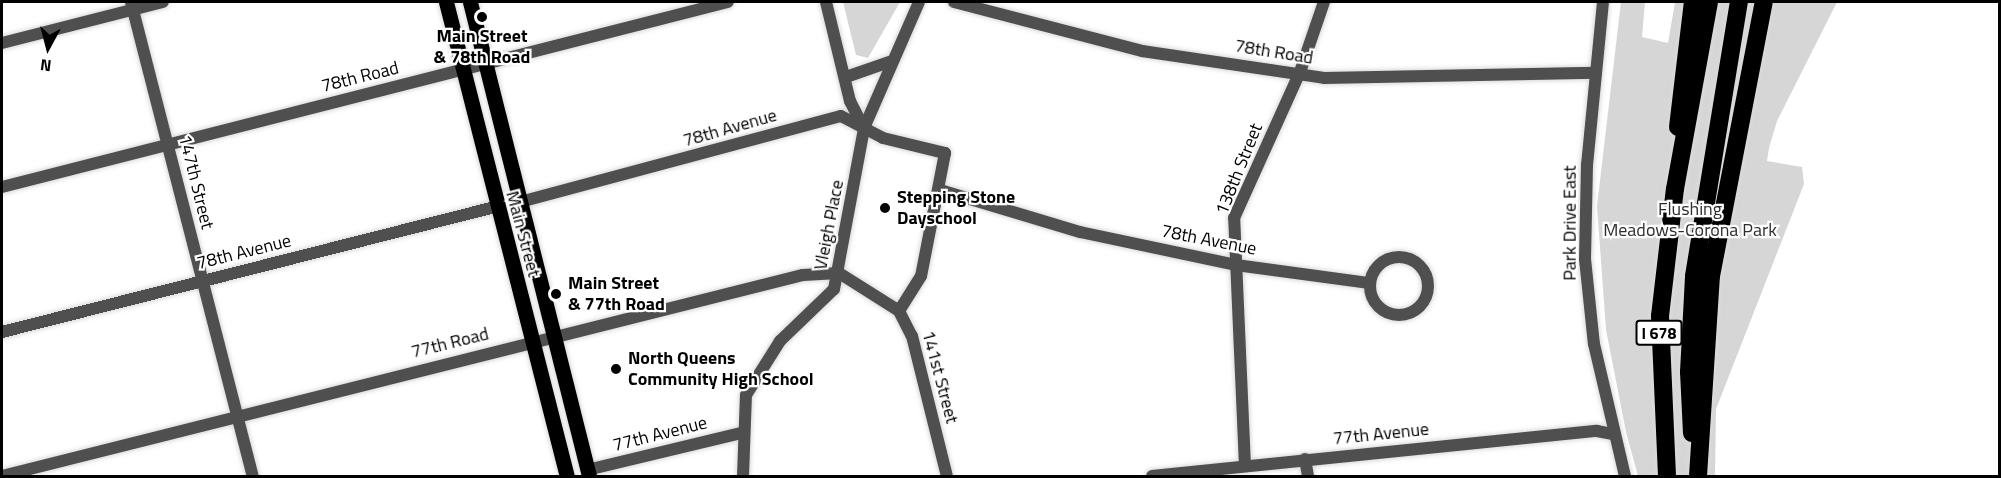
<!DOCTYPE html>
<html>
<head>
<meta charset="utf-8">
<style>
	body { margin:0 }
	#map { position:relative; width:2001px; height:478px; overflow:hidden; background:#fff; font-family:"Titillium Web",sans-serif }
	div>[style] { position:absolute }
	.green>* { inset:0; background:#d6d6d6 }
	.roads { filter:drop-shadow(0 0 2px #dbdbdb) drop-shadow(0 0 2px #dbdbdb) }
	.minor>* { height:12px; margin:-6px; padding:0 6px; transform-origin:6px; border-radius:6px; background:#4f4f4f }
	.minor>.ring { margin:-6px; padding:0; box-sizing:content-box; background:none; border:12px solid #4f4f4f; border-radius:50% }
	.tertiary>* { height:12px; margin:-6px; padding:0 6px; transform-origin:6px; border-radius:6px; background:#4f4f4f }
	.primary>* { height:15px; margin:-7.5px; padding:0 7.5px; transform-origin:7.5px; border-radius:7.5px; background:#000 }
	.motorway>* { height:18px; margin:-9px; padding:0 9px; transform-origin:9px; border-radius:9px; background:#000 }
	.dots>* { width:16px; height:16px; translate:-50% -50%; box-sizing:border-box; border:3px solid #fff; border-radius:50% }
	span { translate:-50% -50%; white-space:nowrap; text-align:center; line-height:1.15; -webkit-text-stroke:4.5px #fff; paint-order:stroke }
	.shield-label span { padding:2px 4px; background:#fff; border:2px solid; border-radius:4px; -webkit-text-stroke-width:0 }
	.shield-label { font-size:16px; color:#000; font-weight:700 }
	.poi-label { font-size:18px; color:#000; font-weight:700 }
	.left { translate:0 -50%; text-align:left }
	.street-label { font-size:18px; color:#000 }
	.park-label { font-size:18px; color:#2d2d2d }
	.frame { position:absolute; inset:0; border:3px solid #000; pointer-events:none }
	.north { position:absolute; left:18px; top:18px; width:60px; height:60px; -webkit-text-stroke:4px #fff; paint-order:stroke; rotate:187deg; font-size:16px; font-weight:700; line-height:24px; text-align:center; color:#000 }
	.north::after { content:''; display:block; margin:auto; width:21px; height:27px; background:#000; clip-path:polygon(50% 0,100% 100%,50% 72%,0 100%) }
</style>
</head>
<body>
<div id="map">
	<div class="green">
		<div style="clip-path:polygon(843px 2px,900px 2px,868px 58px,856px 55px)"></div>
		<div style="clip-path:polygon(1621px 2px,1645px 2px,1642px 37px,1668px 43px,1675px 2px,1837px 2px,1777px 121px,1769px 148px,1767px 161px,1802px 167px,1804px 184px,1716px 409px,1715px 476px,1638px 476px,1626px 432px,1606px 330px,1597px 206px)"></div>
	</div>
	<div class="roads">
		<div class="minor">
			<div style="left:131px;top:2px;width:489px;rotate:75.6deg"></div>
			<div style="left:826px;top:2px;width:102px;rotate:76.4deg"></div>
			<div style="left:850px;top:101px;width:28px;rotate:63deg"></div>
			<div style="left:954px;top:2px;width:194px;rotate:14.6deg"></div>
			<div style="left:1142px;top:51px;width:184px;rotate:8.4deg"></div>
			<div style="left:1324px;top:78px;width:272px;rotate:-1.1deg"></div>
			<div style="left:2px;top:43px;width:166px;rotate:-14.3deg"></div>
			<div style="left:846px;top:77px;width:46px;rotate:-19.2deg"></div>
			<div style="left:2px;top:187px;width:749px;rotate:-14.3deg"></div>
			<div style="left:940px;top:190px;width:146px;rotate:16.7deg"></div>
			<div style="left:1080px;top:232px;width:159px;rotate:11.9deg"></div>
			<div style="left:1236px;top:265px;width:135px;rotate:7.7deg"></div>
			<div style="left:520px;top:202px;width:332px;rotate:-15deg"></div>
			<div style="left:841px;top:116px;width:47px;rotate:27.6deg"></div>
			<div style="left:883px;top:138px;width:64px;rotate:13.6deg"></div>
			<div style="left:945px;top:153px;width:125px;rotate:101deg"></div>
			<div style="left:921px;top:276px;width:41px;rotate:122.2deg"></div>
			<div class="ring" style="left:1370px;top:257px;width:46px;height:46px"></div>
			<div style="left:899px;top:311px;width:28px;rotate:63deg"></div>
			<div style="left:912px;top:336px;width:144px;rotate:76deg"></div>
			<div style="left:2px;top:332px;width:509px;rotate:-14.23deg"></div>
			<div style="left:1305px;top:459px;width:17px;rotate:80deg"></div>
			<div style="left:1245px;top:466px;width:248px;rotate:-92.5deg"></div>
			<div style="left:1234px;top:218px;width:160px;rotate:-65.7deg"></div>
			<div style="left:1300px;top:72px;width:74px;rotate:-71.1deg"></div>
			<div style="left:587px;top:470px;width:158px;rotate:-13.5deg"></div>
			<div style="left:2px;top:476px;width:826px;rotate:-14.09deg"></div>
			<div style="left:803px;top:275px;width:36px;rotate:-3deg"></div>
			<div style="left:839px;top:273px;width:71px;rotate:32.3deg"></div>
			<div style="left:743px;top:476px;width:81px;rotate:-87.9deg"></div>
			<div style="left:746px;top:395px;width:64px;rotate:-57.8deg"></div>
			<div style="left:780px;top:341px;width:75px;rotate:-43.9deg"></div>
			<div style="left:834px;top:289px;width:164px;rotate:-79.4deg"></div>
			<div style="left:864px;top:128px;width:137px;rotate:-66.4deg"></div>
			<div style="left:1152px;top:476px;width:447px;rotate:-5.8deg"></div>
			<div style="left:1597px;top:431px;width:15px;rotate:11deg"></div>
		</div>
		<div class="tertiary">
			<div style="left:1603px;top:2px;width:163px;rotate:95.6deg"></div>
			<div style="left:1587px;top:164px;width:95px;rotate:91.2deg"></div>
			<div style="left:1585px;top:259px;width:85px;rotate:84deg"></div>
			<div style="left:1594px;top:344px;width:136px;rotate:76.8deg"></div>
		</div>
		<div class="primary">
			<div style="left:446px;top:2px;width:489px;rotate:75.7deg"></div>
			<div style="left:470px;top:2px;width:489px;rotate:75.9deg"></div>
		</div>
		<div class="motorway">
			<div style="left:1678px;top:127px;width:126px;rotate:-83.2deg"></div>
			<div style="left:1692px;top:433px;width:61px;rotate:-92.8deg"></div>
			<div style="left:1689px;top:372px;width:96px;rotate:-87deg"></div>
			<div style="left:1694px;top:276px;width:278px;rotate:-80.7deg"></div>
			<div style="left:1667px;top:476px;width:160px;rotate:-92.5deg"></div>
			<div style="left:1660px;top:316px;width:128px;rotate:-83.3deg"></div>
			<div style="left:1675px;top:189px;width:190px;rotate:-79.7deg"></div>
			<div style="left:1698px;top:476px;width:200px;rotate:-86.3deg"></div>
			<div style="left:1711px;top:276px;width:279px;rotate:-79.1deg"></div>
		</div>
	</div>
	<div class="dots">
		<div style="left:482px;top:17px;background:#000"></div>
		<div style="left:885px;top:208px;background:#000"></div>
		<div style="left:556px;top:294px;background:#000"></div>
		<div style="left:616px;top:369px;background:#000"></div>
	</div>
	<div class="shield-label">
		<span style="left:1659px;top:333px">I 678</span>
	</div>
	<div class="poi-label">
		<span style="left:482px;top:47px">Main Street<br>&amp; 78th Road</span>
		<span class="left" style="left:897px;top:208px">Stepping Stone<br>Dayschool</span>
		<span class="left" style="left:568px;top:294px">Main Street<br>&amp; 77th Road</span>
		<span class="left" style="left:628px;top:369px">North Queens<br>Community High School</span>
	</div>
	<div class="street-label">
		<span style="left:1274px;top:52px;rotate:9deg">78th Road</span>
		<span style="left:360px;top:77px;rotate:-14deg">78th Road</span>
		<span style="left:730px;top:128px;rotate:-16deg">78th Avenue</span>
		<span style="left:1239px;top:169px;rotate:-68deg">138th Street</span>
		<span style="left:196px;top:182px;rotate:76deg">147th Street</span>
		<span style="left:1570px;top:223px;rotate:-90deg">Park Drive East</span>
		<span style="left:829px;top:225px;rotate:-79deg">Vleigh Place</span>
		<span style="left:523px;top:234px;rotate:75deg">Main Street</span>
		<span style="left:1209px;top:240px;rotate:11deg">78th Avenue</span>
		<span style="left:244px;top:252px;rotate:-14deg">78th Avenue</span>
		<span style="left:450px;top:343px;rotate:-14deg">77th Road</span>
		<span style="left:940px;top:377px;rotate:75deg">141st Street</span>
		<span style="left:660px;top:434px;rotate:-14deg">77th Avenue</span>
		<span style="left:1381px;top:434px;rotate:-6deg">77th Avenue</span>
	</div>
	<div class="park-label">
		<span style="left:1690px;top:220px">Flushing<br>Meadows-Corona Park</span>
	</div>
	<div class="frame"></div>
	<div class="north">N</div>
</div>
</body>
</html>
